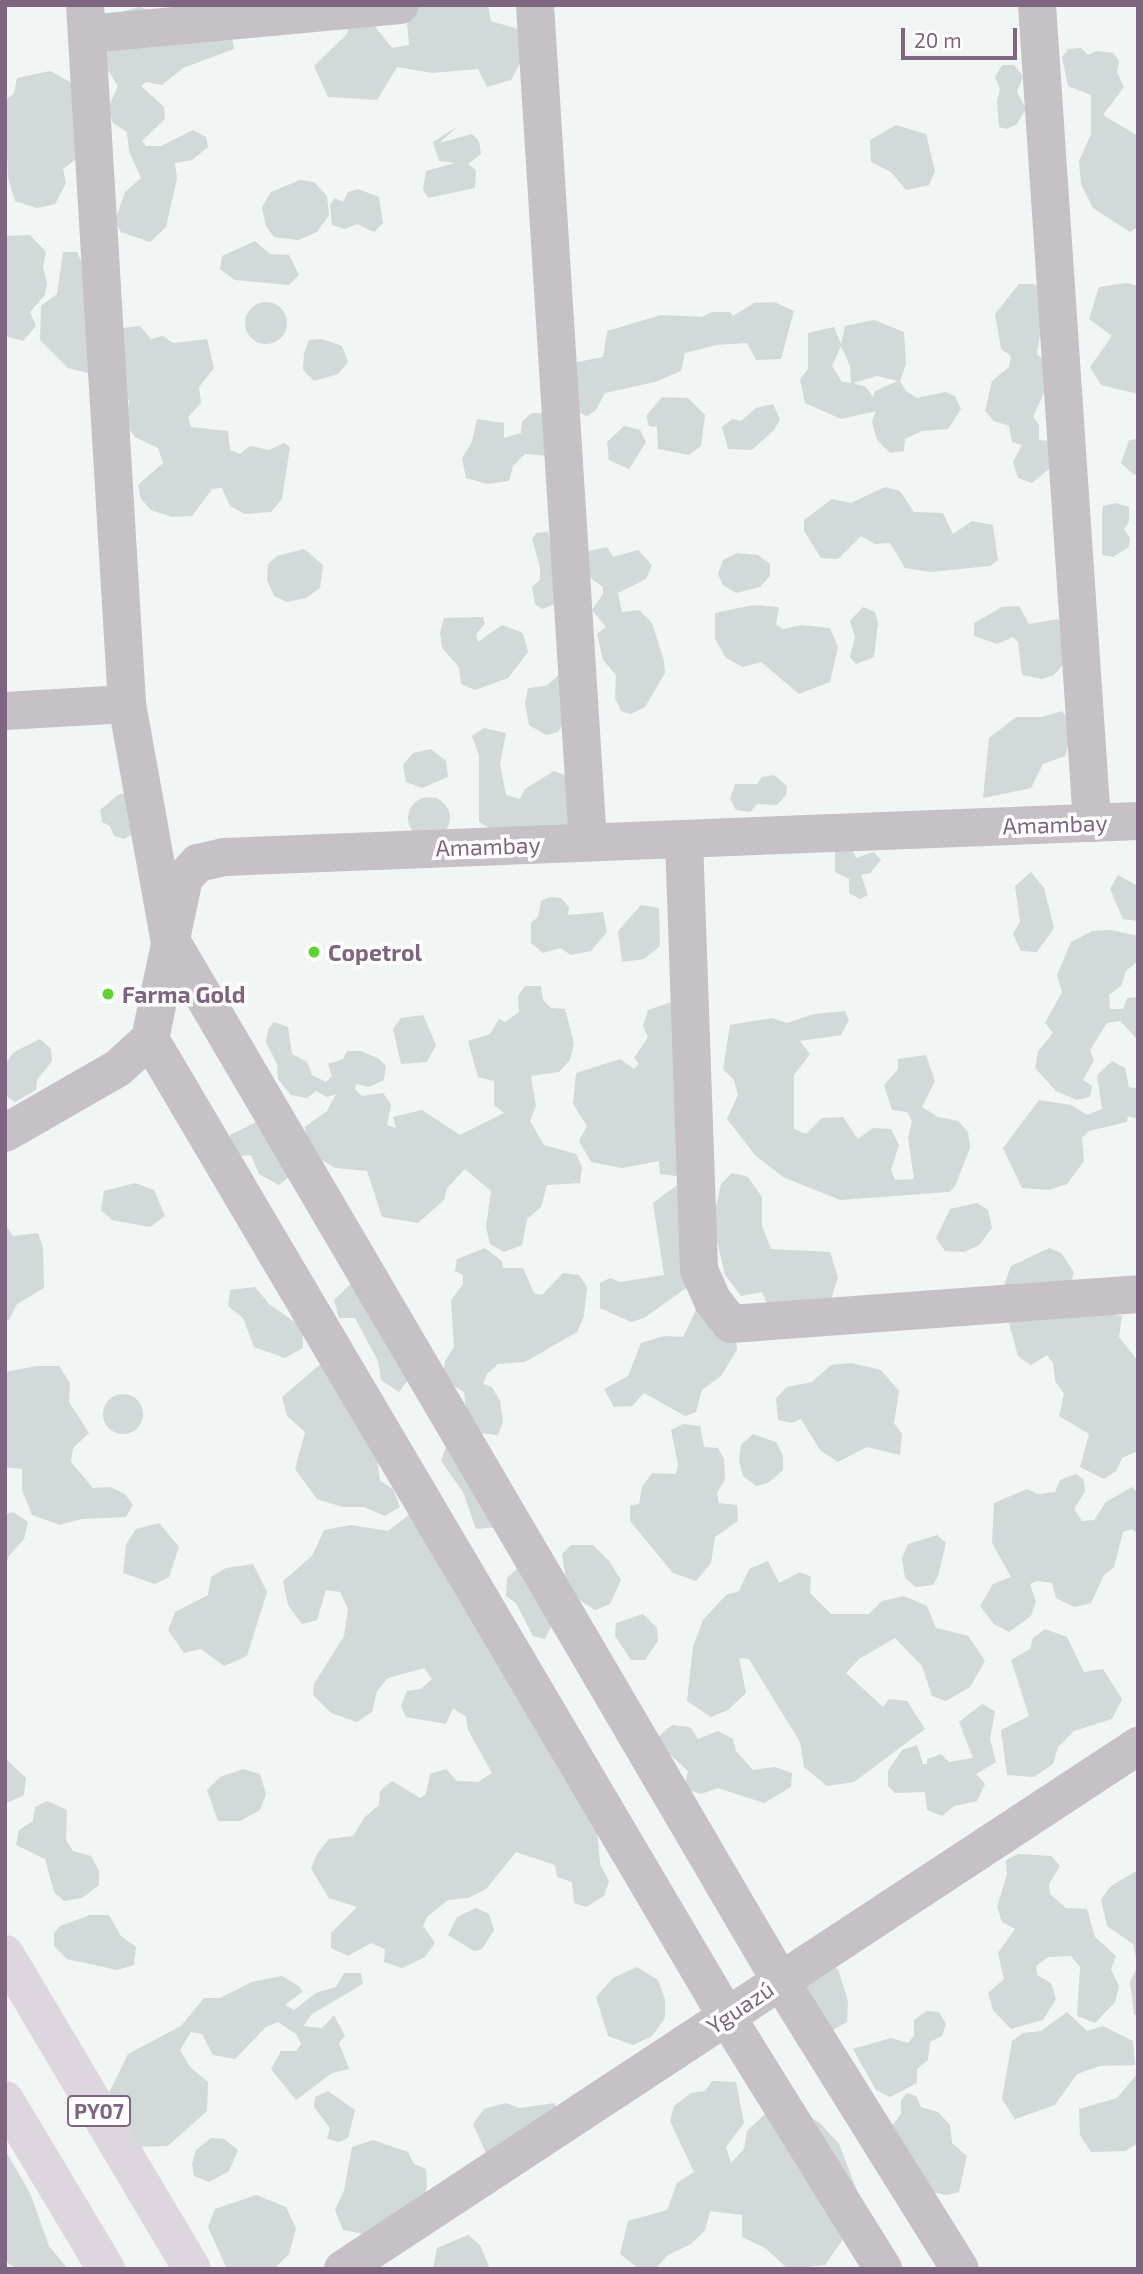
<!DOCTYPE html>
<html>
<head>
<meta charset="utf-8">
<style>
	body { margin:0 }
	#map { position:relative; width:1143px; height:2274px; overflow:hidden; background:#f1f5f3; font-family:"Exo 2",sans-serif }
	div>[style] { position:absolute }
	.green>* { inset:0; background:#d1d9d9 }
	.round { border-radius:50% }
	.minor>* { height:38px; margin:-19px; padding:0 19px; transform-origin:19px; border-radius:19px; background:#c6c0c7 }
	.major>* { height:38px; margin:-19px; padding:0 19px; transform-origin:19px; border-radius:19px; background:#ddd6de }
	.dots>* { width:19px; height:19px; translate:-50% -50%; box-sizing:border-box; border:4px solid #fff; border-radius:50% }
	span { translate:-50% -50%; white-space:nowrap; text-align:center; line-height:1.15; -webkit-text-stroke:7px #fff; paint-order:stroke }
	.shield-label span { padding:2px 5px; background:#fff; border:2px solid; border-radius:5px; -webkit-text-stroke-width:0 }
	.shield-label { font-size:21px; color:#7e6680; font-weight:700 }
	.street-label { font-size:23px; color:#7e6680 }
	.poi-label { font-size:23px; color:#7e6680; font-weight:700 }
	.left { translate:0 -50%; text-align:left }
	.frame { position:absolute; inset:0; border:7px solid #7e6680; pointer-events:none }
	.scale { position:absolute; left:901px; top:28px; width:116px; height:32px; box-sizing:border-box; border:4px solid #7e6680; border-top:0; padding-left:9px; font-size:21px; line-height:24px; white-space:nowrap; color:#7e6680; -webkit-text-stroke:5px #fff; paint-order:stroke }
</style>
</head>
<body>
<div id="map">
	<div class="green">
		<div style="clip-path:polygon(419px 5px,488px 5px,491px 21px,525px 31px,528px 48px,511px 80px,487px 87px,478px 69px,432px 73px,397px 67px,377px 100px,328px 97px,314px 66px,347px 34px,349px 23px,369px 19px,392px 48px,409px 45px,407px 22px)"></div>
		<div style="clip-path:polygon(139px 7px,232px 37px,234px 49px,183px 68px,162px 85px,146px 82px,141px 86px,164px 107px,165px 119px,142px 141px,146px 146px,161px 146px,193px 130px,206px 137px,208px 147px,192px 160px,175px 163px,177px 179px,166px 227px,150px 242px,121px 232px,115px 221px,125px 192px,141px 178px,129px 151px,127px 132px,113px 123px,108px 108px,118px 86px,104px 64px,111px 15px)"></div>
		<div style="clip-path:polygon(1081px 48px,1088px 55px,1096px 51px,1113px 53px,1119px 61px,1117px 72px,1124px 87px,1103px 115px,1138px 136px,1138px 227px,1130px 232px,1093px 208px,1081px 184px,1079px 161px,1091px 134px,1091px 95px,1068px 86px,1062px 57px,1068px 49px)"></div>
		<div style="clip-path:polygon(1002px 65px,1014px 65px,1023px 76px,1017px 92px,1026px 109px,1016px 125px,1006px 129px,999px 127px,997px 100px,1000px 89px,995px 77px)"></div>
		<div style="clip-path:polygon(50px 71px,72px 83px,80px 156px,63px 169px,66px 183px,55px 204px,37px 208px,15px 201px,8px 178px,5px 101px,14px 93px,17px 78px)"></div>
		<div style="clip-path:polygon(896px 125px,926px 134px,935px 171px,929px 185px,906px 190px,891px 172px,871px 162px,870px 140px)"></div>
		<div style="clip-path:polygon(458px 126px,439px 143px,472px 134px,479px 141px,481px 154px,468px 164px,476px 170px,475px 188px,428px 198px,423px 190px,426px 171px,455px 163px,439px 161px,433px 142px)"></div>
		<div style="clip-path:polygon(300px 180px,314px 182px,327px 196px,329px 215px,317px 232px,298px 240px,274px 237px,266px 226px,262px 207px,271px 192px)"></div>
		<div style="clip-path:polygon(358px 189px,379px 197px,383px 223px,374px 232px,357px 224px,345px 229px,332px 225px,330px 205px,335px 198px,343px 202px,348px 192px)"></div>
		<div style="clip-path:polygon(30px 235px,46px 252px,43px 267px,47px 283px,45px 295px,30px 312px,36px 326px,23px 341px,5px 336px,5px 236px)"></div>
		<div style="clip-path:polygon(255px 241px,270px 254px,289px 255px,299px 275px,289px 285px,235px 280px,220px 269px,222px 256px)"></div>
		<div style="clip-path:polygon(63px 252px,77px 252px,87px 274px,88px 373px,68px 368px,40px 340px,41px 306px,57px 294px)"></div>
		<div style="clip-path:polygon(1126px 283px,1138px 286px,1138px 394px,1101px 385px,1090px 367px,1112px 336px,1089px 319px,1099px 287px)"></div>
		<div style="clip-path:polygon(1019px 284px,1034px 284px,1046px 294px,1037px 354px,1048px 364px,1051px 377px,1033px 417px,1039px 425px,1039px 440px,1049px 441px,1050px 468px,1032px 483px,1018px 478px,1013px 462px,1022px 445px,1012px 442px,1009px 426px,994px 421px,985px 411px,992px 381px,1009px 367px,1011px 356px,1001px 349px,995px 314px)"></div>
		<div style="clip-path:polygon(774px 302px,794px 311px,781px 359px,756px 360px,747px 343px,716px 345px,685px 353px,681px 371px,655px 382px,605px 393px,596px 410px,587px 416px,570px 408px,577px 362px,603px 357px,607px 331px,661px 315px,702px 317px,712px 312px,730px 312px,733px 316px,754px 303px)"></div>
		<div class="round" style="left:245px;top:302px;width:42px;height:42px"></div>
		<div style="clip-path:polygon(evenodd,874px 320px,904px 332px,906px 364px,900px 381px,906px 391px,917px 398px,945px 392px,955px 396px,961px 409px,948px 429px,922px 431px,905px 439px,904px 451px,890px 453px,877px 440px,872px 422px,876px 411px,841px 419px,805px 403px,800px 379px,808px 369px,808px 333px,834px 327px,841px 344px,845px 326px,874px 320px,841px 346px,850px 366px,851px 383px,842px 382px,832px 366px,841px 346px,874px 320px,877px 376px,898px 381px,875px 391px,873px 397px,866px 387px,853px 383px,877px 376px)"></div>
		<div style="clip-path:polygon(140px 326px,151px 339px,163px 336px,173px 343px,207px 339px,214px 368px,199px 387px,201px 403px,188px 417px,191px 427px,228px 431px,230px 450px,240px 454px,250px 446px,269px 450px,284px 443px,290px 447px,282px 499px,271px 512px,245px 514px,230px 506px,222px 488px,212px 489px,192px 516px,172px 517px,151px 510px,141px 499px,138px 485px,163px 463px,158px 448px,135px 437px,126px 425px,129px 401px,120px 386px,123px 328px)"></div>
		<div style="clip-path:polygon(322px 339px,342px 346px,348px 362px,338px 374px,314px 381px,303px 370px,304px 354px,309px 340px)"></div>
		<div style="clip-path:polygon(662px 397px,688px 398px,705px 415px,701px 446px,689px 455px,658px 449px,657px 427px,649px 426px,646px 416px)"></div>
		<div style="clip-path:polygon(773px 404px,780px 419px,774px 430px,752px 450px,728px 449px,722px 427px,732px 419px,741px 421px,756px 408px)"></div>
		<div style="clip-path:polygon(532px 413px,547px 413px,549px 456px,525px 454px,513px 466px,509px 481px,487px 484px,466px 478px,462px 458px,472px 442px,477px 419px,504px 423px,504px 438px,521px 433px,522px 421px)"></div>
		<div style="clip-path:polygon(624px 426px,640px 430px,646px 442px,629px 469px,609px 460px,607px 442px)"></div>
		<div style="clip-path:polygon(1138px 439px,1138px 474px,1134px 475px,1121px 463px,1129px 440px)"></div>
		<div style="clip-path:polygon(885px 487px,900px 491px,914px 512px,943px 513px,953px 534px,972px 521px,993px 525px,998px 560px,990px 566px,930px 572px,905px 568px,890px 543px,875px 544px,861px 536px,838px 559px,821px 558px,804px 531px,804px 520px,832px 499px,851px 503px)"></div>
		<div style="clip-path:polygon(1116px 503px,1129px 507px,1129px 522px,1124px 529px,1130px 538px,1129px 547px,1113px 557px,1102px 555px,1102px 514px,1103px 506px)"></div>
		<div style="clip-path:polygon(548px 532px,563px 601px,542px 609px,535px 604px,532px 587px,540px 580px,540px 567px,532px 539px,536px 533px)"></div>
		<div style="clip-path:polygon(607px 547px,613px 557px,638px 550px,652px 565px,646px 579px,618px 593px,622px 612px,639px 610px,652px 623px,664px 661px,665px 673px,645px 707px,631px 714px,621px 711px,615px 698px,616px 675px,603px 660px,597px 634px,606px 627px,592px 610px,603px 594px,603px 587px,579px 570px,579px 553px)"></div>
		<div style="clip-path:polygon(304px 549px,323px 565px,320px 588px,306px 598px,287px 602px,274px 596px,267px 580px,268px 564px,277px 556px)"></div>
		<div style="clip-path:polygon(737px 553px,758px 555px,770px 564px,770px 576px,760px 587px,736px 593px,723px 585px,718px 574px,723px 560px)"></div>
		<div style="clip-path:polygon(753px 605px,779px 607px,776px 624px,783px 629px,801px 625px,830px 628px,838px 647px,830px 682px,799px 694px,761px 662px,743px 667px,726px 658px,715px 639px,715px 613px)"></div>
		<div style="clip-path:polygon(1019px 606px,1029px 624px,1058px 619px,1068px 638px,1068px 659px,1054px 675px,1042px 679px,1022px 675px,1018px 642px,1013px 637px,997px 644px,974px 636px,974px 623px,1002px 607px)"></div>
		<div style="clip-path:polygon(863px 607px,875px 612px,878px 623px,874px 657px,856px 664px,850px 657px,855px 637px,850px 621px)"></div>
		<div style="clip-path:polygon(483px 617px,485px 624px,476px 634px,478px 642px,502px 625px,523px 633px,528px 652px,508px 678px,475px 690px,461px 684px,459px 667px,442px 648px,440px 633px,444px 618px)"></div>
		<div style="clip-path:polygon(560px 674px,565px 720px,558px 732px,546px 735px,529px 725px,525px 703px,528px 688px,546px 686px)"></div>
		<div style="clip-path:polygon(1062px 711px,1074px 727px,1065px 756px,1043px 764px,1031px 788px,983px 798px,989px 738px,1016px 717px,1042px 717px)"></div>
		<div style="clip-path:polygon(484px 728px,506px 733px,500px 764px,506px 795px,520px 799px,525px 789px,554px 771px,580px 781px,575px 826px,495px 831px,479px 822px,479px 755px,472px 736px)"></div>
		<div style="clip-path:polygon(431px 749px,446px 761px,448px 777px,422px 788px,406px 782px,403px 765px,413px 753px)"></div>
		<div style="clip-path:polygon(774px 775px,787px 786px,786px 795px,777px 805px,757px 804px,750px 812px,736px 810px,730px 799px,735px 784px,757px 784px,762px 777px)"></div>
		<div style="clip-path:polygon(130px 792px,134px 833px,124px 839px,114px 836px,110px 826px,102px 822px,100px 810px,118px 795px)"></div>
		<div class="round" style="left:408px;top:797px;width:42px;height:42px"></div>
		<div style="clip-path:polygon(852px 849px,856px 858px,874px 852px,881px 860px,870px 873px,861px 875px,868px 895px,860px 899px,849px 893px,849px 879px,835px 872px,835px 851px)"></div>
		<div style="clip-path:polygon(1031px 872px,1044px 888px,1054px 928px,1037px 952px,1021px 951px,1013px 934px,1020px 922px,1015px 886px)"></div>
		<div style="clip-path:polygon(1118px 875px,1138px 886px,1138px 921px,1123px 919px,1110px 889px)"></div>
		<div style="clip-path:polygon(550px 897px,561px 898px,569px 907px,568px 915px,603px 912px,607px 932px,591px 951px,571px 955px,560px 948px,543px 953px,531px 943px,531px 923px,538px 917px,541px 901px)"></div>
		<div style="clip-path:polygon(641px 905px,659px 908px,660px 946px,644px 959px,622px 962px,618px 931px)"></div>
		<div style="clip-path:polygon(1111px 930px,1138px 936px,1138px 961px,1126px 971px,1121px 986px,1109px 995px,1110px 1009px,1123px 1009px,1127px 998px,1138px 997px,1138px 1040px,1120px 1021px,1107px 1023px,1090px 1050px,1094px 1060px,1083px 1080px,1092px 1086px,1090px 1097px,1077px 1100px,1056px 1091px,1035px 1068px,1038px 1051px,1053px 1033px,1045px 1023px,1062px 992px,1057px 975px,1071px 942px,1092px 931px)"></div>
		<div style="clip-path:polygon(525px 986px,541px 986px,543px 1000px,551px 1008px,565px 1009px,574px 1043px,570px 1060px,559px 1072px,531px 1076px,536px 1106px,530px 1121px,544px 1145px,576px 1154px,582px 1167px,580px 1183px,547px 1185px,541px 1207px,527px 1219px,522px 1245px,504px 1252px,490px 1244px,486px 1227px,491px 1191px,465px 1169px,447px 1188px,444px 1200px,418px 1223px,382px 1217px,367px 1171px,335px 1168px,309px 1152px,305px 1127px,327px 1111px,336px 1094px,327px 1097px,316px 1091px,307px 1098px,291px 1095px,278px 1079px,277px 1064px,266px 1042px,268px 1029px,274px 1022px,288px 1027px,292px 1054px,307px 1062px,312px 1075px,326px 1082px,332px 1076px,328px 1064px,343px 1059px,347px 1051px,361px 1051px,379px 1059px,386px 1066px,384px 1080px,369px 1087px,356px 1084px,355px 1089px,362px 1096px,383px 1093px,391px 1104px,387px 1125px,396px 1128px,393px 1117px,422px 1110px,460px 1135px,504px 1113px,494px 1105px,494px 1081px,478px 1077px,468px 1041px,490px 1034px,499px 1019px,505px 1022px,519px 1012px,518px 996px)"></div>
		<div style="clip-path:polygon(674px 1001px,692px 1178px,660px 1174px,659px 1161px,622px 1168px,591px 1162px,579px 1141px,587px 1126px,573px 1104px,576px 1073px,620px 1059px,634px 1069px,639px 1064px,634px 1058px,648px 1037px,643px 1026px,648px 1010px)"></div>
		<div style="clip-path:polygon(845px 1011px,849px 1020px,841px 1035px,800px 1041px,810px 1054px,794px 1075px,794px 1129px,806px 1134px,822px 1118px,843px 1117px,858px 1139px,873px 1128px,891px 1129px,899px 1145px,891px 1170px,895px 1180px,914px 1179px,908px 1138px,912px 1121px,907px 1112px,892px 1110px,884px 1085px,898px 1069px,898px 1059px,926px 1055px,935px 1081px,922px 1107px,938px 1117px,958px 1121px,968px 1132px,970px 1148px,955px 1186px,949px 1192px,840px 1200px,783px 1177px,755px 1155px,727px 1119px,738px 1095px,734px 1080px,723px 1069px,730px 1025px,772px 1018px,787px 1023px,814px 1014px)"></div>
		<div style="clip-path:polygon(423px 1015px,436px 1045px,427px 1062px,401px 1064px,393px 1029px,401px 1018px)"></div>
		<div style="clip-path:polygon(40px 1039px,51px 1049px,52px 1061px,37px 1080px,36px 1090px,15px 1102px,5px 1095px,6px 1063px,14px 1052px)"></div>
		<div style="clip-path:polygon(1112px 1061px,1125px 1068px,1129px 1087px,1138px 1089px,1138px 1119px,1128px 1116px,1127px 1122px,1089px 1131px,1082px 1138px,1084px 1161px,1067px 1184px,1049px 1190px,1022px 1188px,1003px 1148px,1039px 1100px,1071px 1105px,1087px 1115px,1102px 1109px,1097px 1075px)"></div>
		<div style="clip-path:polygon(265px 1118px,293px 1173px,279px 1185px,259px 1174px,251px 1155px,241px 1156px,228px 1146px,230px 1135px)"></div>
		<div style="clip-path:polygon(732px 1173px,748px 1177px,762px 1197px,762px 1226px,771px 1249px,830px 1252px,838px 1277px,823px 1325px,771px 1312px,762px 1292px,741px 1296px,725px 1275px,716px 1236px,716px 1207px,721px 1184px)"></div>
		<div style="clip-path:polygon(135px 1183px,154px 1190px,165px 1216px,150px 1227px,112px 1220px,101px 1210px,104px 1191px)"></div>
		<div style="clip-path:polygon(677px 1185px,689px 1286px,644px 1318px,631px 1322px,600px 1308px,600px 1283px,610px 1278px,620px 1282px,664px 1275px,653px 1203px)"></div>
		<div style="clip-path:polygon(977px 1203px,988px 1210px,992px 1228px,979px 1245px,964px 1252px,945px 1251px,936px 1238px,950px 1209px)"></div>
		<div style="clip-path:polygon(5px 1224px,13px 1236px,38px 1233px,43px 1248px,44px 1288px,17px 1304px,9px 1320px,5px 1319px)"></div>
		<div style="clip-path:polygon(485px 1248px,502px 1261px,503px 1268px,523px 1268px,534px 1293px,542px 1295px,563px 1273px,579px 1275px,587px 1287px,584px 1316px,577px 1332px,525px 1362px,498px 1364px,487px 1374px,483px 1384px,492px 1387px,500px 1401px,503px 1422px,498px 1435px,479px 1433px,467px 1420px,464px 1392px,443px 1379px,445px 1361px,454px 1347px,451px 1300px,463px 1284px,463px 1275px,455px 1271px,457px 1259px)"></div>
		<div style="clip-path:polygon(1049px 1248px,1061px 1253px,1074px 1272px,1070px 1286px,1097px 1313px,1122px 1316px,1119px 1337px,1138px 1361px,1138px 1451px,1122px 1458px,1116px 1471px,1104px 1479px,1080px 1467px,1089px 1434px,1059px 1416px,1064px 1394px,1055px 1381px,1053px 1363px,1047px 1355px,1031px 1365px,1018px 1356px,1009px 1323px,1025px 1316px,1004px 1285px,1011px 1266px)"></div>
		<div style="clip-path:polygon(356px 1279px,412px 1375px,399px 1392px,381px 1380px,378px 1361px,355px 1318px,339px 1318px,334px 1300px)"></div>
		<div style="clip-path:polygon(255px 1287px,270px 1305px,302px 1327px,303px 1348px,285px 1358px,254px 1347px,243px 1318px,228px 1306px,230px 1290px)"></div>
		<div style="clip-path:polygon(697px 1308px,733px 1314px,737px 1350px,721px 1376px,702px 1390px,696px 1412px,685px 1416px,644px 1393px,632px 1406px,614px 1407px,604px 1389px,628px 1376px,641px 1343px,664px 1336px,683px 1337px)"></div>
		<div style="clip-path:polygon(324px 1361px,377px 1457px,380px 1481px,393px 1489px,400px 1507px,385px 1516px,364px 1507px,343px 1507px,317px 1499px,295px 1469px,305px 1432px,287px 1416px,282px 1397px)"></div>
		<div style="clip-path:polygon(851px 1363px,881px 1370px,899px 1391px,894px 1423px,902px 1434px,900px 1455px,867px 1447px,838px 1462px,820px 1450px,801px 1419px,792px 1423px,778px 1420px,776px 1398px,787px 1387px,812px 1382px,831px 1365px)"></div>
		<div style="clip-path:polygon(36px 1366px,59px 1366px,70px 1383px,69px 1402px,89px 1433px,73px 1448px,71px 1462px,93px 1488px,110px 1487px,125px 1494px,133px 1505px,126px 1517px,82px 1519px,60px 1525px,32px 1515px,22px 1490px,22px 1469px,5px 1467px,5px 1372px)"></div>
		<div class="round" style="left:103px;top:1394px;width:40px;height:40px"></div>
		<div style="clip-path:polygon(683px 1424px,700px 1426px,704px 1447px,718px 1448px,724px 1459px,725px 1480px,717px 1493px,719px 1503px,737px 1505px,738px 1521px,715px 1537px,711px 1563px,696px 1581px,673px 1573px,630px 1521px,630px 1506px,639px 1504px,642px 1487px,652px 1473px,676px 1474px,678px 1464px,671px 1430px)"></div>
		<div style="clip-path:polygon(753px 1434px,776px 1442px,783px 1456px,783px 1470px,768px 1483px,756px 1486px,743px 1476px,739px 1461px,741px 1445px)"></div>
		<div style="clip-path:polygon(447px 1444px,500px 1527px,476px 1529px,463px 1492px,441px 1461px)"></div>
		<div style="clip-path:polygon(1076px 1474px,1084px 1480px,1085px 1492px,1074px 1509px,1082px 1521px,1094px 1520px,1106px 1502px,1132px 1487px,1138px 1493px,1138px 1534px,1132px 1529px,1123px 1532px,1114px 1567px,1104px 1575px,1091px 1603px,1074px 1607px,1056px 1598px,1052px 1583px,1037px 1581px,1030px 1584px,1036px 1602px,1031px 1616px,1009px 1632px,994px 1624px,980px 1606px,993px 1584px,1011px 1577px,992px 1543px,994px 1503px,1027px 1489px,1038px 1494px,1055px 1492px,1060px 1480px)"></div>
		<div style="clip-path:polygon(414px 1511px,596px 1817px,600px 1864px,609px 1881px,604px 1896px,586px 1907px,574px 1903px,572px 1882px,557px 1877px,555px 1865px,516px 1852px,486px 1889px,468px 1898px,448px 1900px,427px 1917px,423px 1926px,435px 1943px,425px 1957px,402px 1968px,384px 1962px,385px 1949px,371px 1943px,348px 1956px,331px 1948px,331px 1933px,357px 1907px,329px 1898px,311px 1869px,317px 1854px,329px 1839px,353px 1836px,364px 1818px,379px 1805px,380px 1791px,392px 1781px,420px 1798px,426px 1794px,430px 1774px,446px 1769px,457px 1781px,478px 1782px,492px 1773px,468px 1730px,466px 1717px,453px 1708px,446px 1724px,406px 1717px,401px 1706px,407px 1691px,421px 1689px,432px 1679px,424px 1668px,388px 1678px,377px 1691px,372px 1712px,357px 1722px,331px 1713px,313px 1695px,314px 1684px,344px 1636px,348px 1609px,340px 1592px,326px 1590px,317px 1620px,302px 1624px,288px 1605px,283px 1581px,312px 1556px,324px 1530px,351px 1525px,388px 1531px)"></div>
		<div style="clip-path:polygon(13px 1512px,28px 1522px,24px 1539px,8px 1557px,5px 1573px,5px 1514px)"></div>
		<div style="clip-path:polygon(159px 1523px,179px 1547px,169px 1577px,155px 1584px,123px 1573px,126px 1544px,136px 1529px)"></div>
		<div style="clip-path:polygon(937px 1535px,946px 1543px,938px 1576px,933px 1585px,916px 1587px,905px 1578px,902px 1558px,908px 1544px)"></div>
		<div style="clip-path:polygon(571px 1545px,593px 1545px,609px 1561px,621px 1580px,610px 1604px,595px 1610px,575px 1597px,567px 1586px,562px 1554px)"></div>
		<div style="clip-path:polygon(768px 1561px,779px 1583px,800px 1572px,811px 1577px,810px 1593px,831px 1614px,869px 1614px,882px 1601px,904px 1596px,927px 1606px,936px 1628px,968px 1636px,985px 1661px,970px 1687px,946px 1701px,932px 1696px,922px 1666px,895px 1638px,859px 1659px,846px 1673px,883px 1707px,889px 1699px,907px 1701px,925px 1729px,854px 1782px,827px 1786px,804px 1767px,800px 1742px,749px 1659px,739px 1658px,746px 1693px,728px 1710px,711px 1717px,687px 1701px,693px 1647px,703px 1620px,726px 1595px,739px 1591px,749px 1569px)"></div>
		<div style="clip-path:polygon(253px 1564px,267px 1592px,247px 1656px,224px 1666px,201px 1649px,184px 1653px,168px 1630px,175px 1612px,208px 1595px,211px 1577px,226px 1568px)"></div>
		<div style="clip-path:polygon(521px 1565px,555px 1619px,545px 1639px,533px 1636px,516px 1603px,506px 1596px,507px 1578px)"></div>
		<div style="clip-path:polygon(643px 1614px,657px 1628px,658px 1641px,645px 1660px,631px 1660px,615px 1636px,616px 1623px)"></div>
		<div style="clip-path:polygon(1045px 1629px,1067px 1637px,1084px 1672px,1103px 1669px,1122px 1699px,1112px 1719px,1074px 1731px,1058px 1747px,1053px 1764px,1034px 1777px,1007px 1775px,1001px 1730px,1029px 1716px,1011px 1660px,1030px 1649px,1033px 1638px)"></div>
		<div style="clip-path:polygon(982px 1704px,995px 1711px,990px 1739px,996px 1762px,976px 1774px,985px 1784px,977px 1801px,954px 1806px,942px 1816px,927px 1810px,925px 1792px,895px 1793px,888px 1786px,888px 1771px,902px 1750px,917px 1745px,923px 1764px,927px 1764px,927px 1759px,941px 1754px,949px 1762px,973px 1758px,959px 1722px)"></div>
		<div style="clip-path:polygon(672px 1725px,690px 1727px,698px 1739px,718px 1731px,733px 1739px,736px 1751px,753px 1770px,775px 1767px,792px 1773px,791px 1787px,764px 1803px,718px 1788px,701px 1794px,684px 1788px,688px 1771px,660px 1745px,659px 1736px)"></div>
		<div style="clip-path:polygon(5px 1758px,26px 1778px,24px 1795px,9px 1802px,5px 1801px)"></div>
		<div style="clip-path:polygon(243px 1769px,260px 1774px,266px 1794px,260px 1810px,240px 1821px,218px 1821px,207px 1790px,220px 1777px)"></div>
		<div style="clip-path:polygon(47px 1801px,67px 1810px,66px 1840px,73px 1851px,91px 1856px,99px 1871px,99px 1885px,82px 1898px,64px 1901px,54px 1892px,45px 1859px,16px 1845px,19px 1830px,33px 1821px,35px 1807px)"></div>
		<div style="clip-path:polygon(1018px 1854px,1051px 1856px,1060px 1866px,1049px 1884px,1050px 1894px,1066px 1908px,1087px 1909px,1095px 1937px,1116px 1956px,1111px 1969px,1119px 1986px,1115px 2002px,1095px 2023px,1077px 2016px,1080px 1967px,1071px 1956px,1048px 1957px,1036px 1966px,1037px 1975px,1051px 1983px,1056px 1999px,1043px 2020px,1011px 2029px,993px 2010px,988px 1993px,1004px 1979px,998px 1953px,1015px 1929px,1002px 1922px,997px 1907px,1007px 1874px,1006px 1860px)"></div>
		<div style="clip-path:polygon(1138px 1870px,1138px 2015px,1134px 2015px,1130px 1982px,1138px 1966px,1133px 1944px,1107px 1926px,1101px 1899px,1111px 1886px)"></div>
		<div style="clip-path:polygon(476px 1908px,489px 1914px,494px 1930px,482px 1949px,474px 1951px,448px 1935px,457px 1917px)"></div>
		<div style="clip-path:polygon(90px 1915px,109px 1915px,121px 1936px,136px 1947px,134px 1965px,117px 1970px,67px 1959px,54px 1946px,54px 1933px,60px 1926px)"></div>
		<div style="clip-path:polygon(809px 1958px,838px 1969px,848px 2001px,847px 2022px,831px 2031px,802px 2009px)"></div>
		<div style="clip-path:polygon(637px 1967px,658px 1980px,665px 1999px,665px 2018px,652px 2036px,633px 2045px,608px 2036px,596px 1997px,613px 1978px)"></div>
		<div style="clip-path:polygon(344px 1973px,361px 1973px,363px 1984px,312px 2014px,303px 2026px,322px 2028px,334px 2015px,345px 2036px,339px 2043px,349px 2069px,332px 2073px,296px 2100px,271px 2069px,281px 2051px,296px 2051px,301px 2044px,296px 2034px,278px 2022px,266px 2027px,235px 2059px,213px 2055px,202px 2034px,191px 2032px,180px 2050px,190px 2067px,208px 2082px,207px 2111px,168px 2146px,137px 2147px,107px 2097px,128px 2054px,181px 2026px,204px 1998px,220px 1998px,252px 1982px,282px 1976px,300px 1987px,302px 1992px,285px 2005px,294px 2010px,316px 1993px,336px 1987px)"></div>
		<div style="clip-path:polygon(927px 2011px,939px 2012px,946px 2024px,942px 2036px,930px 2042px,928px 2060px,917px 2069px,917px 2083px,890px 2097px,876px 2090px,853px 2049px,891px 2038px,908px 2043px,914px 2036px,914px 2020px)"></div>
		<div style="clip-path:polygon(1067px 2012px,1087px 2031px,1103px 2026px,1133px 2041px,1135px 2065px,1100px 2066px,1077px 2074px,1055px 2105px,1015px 2119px,1002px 2099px,1012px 2041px,1023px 2033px,1041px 2031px)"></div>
		<div style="clip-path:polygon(1138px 2073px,1138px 2143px,1125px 2151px,1091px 2152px,1080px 2135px,1079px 2109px,1117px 2098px)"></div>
		<div style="clip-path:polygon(712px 2081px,736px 2082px,744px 2123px,726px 2147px,731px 2163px,744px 2149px,747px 2131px,764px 2115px,795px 2108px,820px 2123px,839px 2144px,859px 2196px,855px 2222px,825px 2265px,788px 2269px,765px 2248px,742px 2237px,742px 2215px,710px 2211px,705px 2230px,691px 2244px,668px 2255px,655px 2269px,639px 2269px,620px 2254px,628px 2221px,667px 2210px,677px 2183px,694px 2172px,670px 2121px,674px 2106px,691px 2093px,705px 2091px)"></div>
		<div style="clip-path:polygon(328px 2091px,355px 2110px,348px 2138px,339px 2142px,327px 2139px,330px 2128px,314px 2107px,315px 2097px)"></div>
		<div style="clip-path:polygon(907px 2093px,916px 2096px,921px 2107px,938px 2112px,950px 2125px,952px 2143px,967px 2156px,959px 2192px,947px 2195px,921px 2190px,886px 2134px,901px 2114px,901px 2100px)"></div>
		<div style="clip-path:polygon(506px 2103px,519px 2108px,555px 2103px,557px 2113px,521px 2172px,506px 2185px,491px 2185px,489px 2160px,473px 2124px,484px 2109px)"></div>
		<div style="clip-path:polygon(211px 2138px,224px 2139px,238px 2150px,229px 2171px,209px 2182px,194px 2176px,192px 2164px,196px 2150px)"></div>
		<div style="clip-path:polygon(373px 2140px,408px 2152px,414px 2164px,426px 2169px,427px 2187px,422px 2200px,364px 2234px,343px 2230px,335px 2210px,344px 2190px,352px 2147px)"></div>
		<div style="clip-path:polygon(5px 2150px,30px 2193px,49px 2246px,68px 2269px,17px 2269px,5px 2261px)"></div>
		<div style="clip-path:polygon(256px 2195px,286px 2207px,296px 2228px,289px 2254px,274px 2269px,227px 2269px,208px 2227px,215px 2209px)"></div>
		<div style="clip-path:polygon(468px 2235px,480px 2245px,490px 2269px,433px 2269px,437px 2248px)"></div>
	</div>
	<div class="minor">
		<div style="left:85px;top:5px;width:700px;rotate:86.56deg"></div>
		<div style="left:127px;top:704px;width:237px;rotate:79.8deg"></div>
		<div style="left:169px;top:937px;width:1209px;rotate:59.64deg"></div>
		<div style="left:780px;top:1980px;width:340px;rotate:58.1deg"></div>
		<div style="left:535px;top:5px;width:839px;rotate:86.38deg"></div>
		<div style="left:1037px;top:5px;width:820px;rotate:86.15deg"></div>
		<div style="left:88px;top:34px;width:313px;rotate:-5.3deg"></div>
		<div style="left:5px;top:711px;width:122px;rotate:-3.3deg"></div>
		<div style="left:684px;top:839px;width:431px;rotate:88deg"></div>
		<div style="left:699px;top:1270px;width:34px;rotate:66deg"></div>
		<div style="left:713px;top:1301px;width:29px;rotate:52deg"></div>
		<div style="left:731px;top:1324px;width:408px;rotate:-4.2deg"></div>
		<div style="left:150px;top:1039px;width:1136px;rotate:59.46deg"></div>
		<div style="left:727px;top:2017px;width:296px;rotate:58.2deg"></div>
		<div style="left:5px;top:1133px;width:130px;rotate:-29.9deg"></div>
		<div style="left:118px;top:1068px;width:43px;rotate:-42.2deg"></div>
		<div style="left:150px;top:1039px;width:165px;rotate:-78.1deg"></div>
		<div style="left:184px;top:878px;width:21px;rotate:-47deg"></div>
		<div style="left:198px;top:863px;width:28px;rotate:-13deg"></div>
		<div style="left:225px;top:857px;width:914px;rotate:-2.26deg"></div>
		<div style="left:343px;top:2269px;width:952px;rotate:-33.34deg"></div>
	</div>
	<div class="major">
		<div style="left:5px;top:1954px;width:366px;rotate:59.3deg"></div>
		<div style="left:5px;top:2100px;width:197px;rotate:59.1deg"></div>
	</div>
	<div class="dots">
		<div style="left:314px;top:952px;background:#61d233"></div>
		<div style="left:108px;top:994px;background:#61d233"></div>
	</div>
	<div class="shield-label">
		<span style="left:99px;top:2111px">PY07</span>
	</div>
	<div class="street-label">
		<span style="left:1055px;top:824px;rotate:-2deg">Amambay</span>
		<span style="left:488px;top:846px;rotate:-2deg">Amambay</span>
		<span style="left:740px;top:2007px;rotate:-34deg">Yguazú</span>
	</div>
	<div class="poi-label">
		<span class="left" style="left:328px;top:952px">Copetrol</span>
		<span class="left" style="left:122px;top:994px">Farma Gold</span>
	</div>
	<div class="frame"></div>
	<div class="scale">20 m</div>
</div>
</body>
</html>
